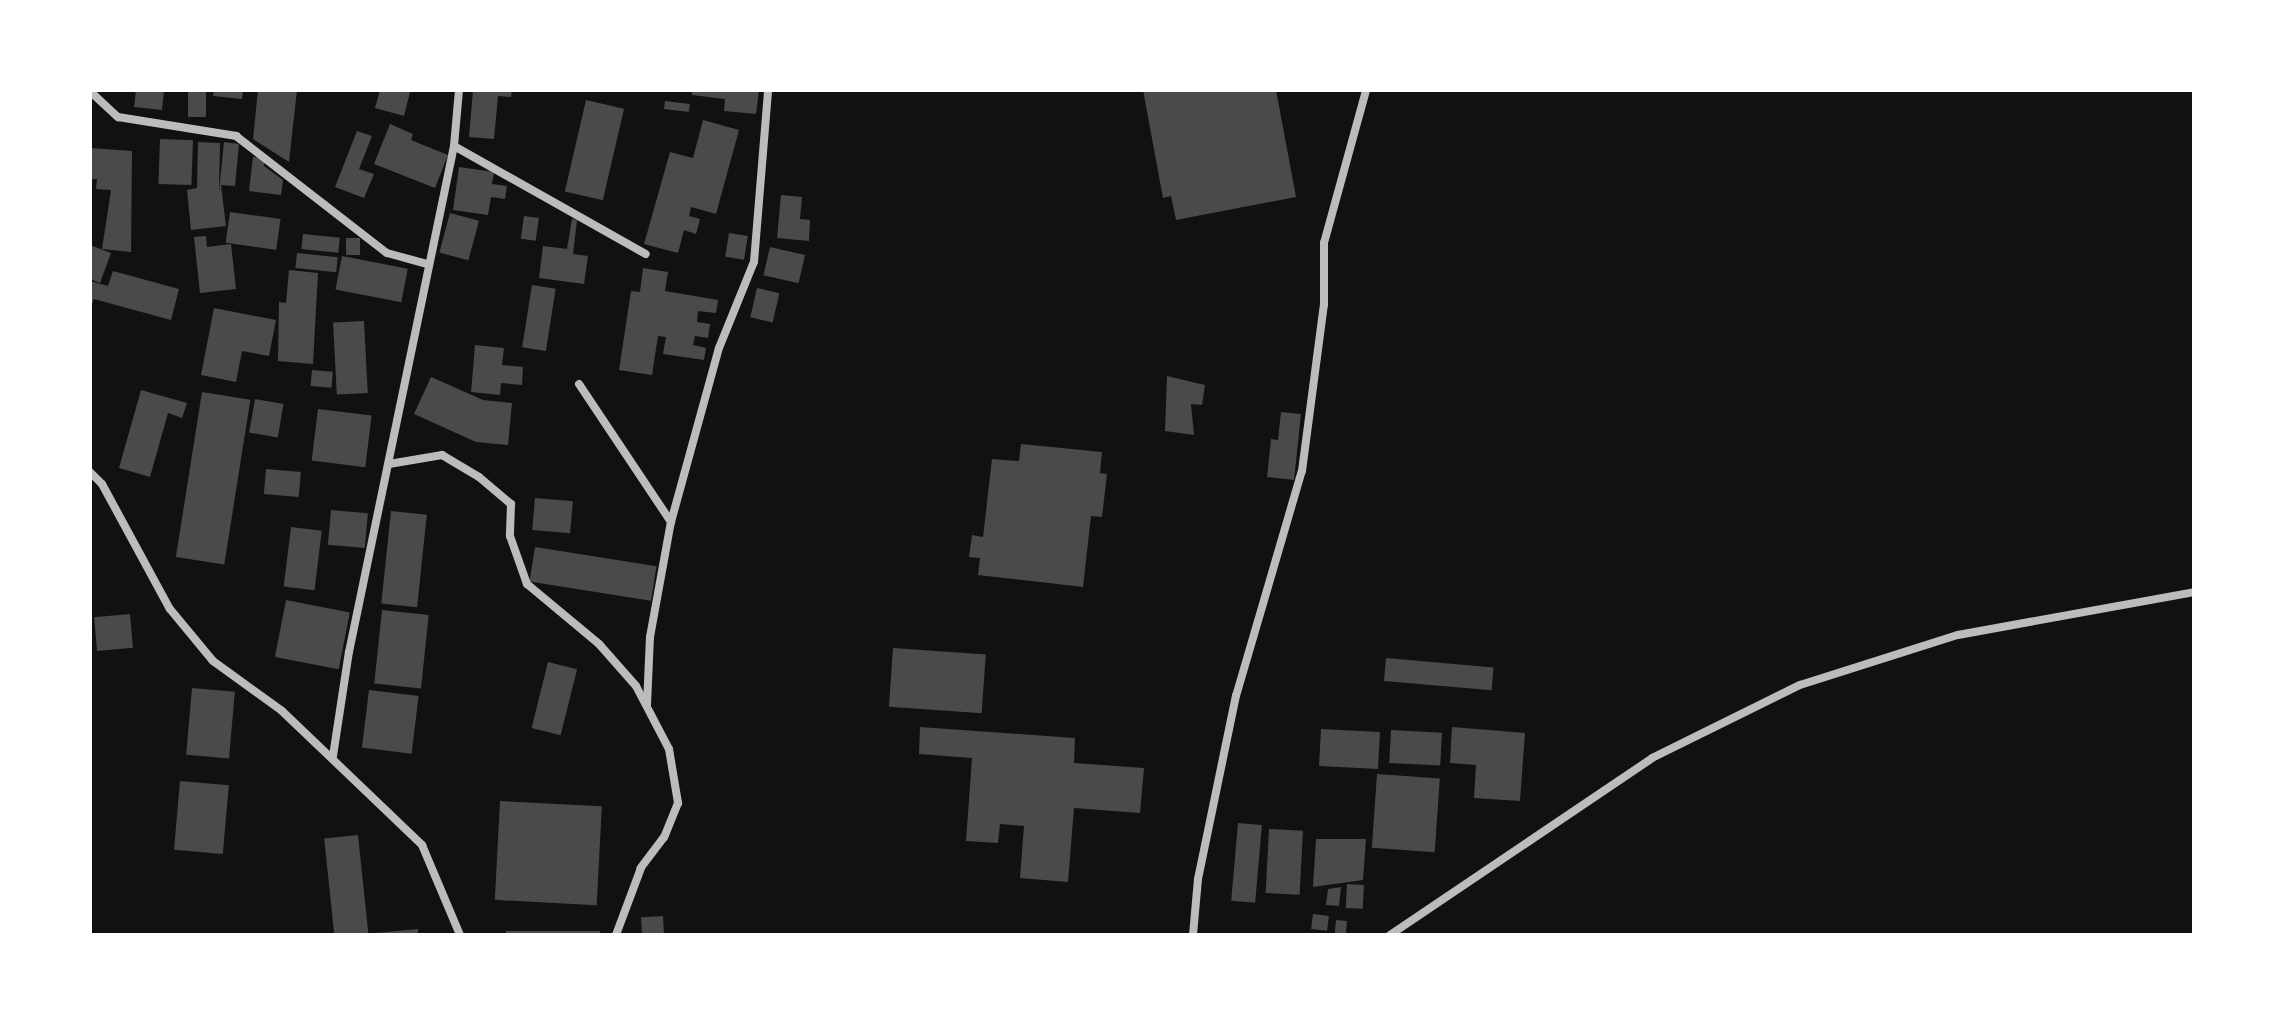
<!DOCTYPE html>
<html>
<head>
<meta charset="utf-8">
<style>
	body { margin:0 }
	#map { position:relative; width:2284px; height:1025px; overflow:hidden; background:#111; font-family:Helvetica,sans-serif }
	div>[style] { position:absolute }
	.building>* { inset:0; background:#4a4a4a; transform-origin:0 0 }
	.minor>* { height:8px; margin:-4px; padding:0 4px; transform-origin:4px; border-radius:4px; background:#bcbcbc }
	span { translate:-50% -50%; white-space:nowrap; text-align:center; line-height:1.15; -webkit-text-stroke:6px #fff; paint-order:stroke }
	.frame { position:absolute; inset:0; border:92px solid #fff; pointer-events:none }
</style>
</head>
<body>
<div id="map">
	<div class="building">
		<div style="clip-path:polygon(136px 90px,164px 90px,162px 110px,134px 107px)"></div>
		<div style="left:188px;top:90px;width:18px;height:27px"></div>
		<div style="clip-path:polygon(214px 90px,243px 90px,242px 99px,213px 96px)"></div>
		<div style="clip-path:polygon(258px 90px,297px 90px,289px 162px,253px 139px)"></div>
		<div style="clip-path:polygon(380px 90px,410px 92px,404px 116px,375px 108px)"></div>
		<div style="clip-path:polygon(473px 90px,512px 90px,511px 97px,498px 96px,494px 139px,469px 137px)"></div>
		<div style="clip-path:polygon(692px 90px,759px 90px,756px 114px,724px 111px,725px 99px,692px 95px)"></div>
		<div style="clip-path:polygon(1143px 90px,1276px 90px,1296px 197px,1176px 220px,1171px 196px,1163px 198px)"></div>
		<div style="left:586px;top:100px;width:39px;height:94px;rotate:13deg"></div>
		<div style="left:665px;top:101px;width:25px;height:8px;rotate:7deg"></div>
		<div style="clip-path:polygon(703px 120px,739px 130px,716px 214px,691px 207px,689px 216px,700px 219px,696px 234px,684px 230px,678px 253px,644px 244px,670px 152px,693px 158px)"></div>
		<div style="clip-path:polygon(390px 124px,413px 134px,411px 140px,448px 155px,435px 188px,374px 164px)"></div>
		<div style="clip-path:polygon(357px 131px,372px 136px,359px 169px,374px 174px,364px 198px,335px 187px)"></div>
		<div style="left:160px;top:139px;width:33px;height:45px;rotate:2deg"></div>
		<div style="clip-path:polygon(198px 142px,220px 143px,219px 192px,224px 142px,239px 144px,235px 186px,221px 185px,226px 226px,191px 230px,187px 190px,197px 188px)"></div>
		<div style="clip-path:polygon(90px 148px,132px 151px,131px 252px,102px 249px,111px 190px,96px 189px,97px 179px,90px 179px)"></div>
		<div style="clip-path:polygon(253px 157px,265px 158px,264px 166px,283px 180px,281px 195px,249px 191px)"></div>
		<div style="clip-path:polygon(459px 167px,494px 172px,492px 184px,507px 186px,505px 199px,491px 197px,488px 215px,453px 210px)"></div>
		<div style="clip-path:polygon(781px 195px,802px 197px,800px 219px,810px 220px,809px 241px,777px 238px)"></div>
		<div style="left:230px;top:212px;width:51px;height:31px;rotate:8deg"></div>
		<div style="left:450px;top:213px;width:30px;height:41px;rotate:15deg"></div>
		<div style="left:524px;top:216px;width:15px;height:23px;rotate:8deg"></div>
		<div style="clip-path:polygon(572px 219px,577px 220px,573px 254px,588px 256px,584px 284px,539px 278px,543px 246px,567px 249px)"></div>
		<div style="left:729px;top:233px;width:19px;height:24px;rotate:9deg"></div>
		<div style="left:303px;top:234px;width:37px;height:15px;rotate:6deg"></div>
		<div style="clip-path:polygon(206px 236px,207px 247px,231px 244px,236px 289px,200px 293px,194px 237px)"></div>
		<div style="left:346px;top:238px;width:14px;height:17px"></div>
		<div style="clip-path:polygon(90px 245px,111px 253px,100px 283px,90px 279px)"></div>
		<div style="left:770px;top:247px;width:36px;height:29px;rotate:13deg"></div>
		<div style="left:297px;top:253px;width:41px;height:15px;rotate:6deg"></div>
		<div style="left:342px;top:256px;width:67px;height:34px;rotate:11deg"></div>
		<div style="clip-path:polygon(643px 268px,668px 272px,665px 291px,718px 300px,716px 313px,698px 311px,697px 322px,710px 324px,708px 338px,695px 336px,693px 345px,706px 348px,704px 360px,663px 354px,666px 337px,658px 336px,652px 375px,619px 370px,631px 291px,640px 292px)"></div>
		<div style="clip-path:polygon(289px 270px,318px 273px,313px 364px,278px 361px,279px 302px,286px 303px)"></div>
		<div style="clip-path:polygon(113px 271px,179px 289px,171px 320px,94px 299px,90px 308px,90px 281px,108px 286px)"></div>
		<div style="left:532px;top:285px;width:24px;height:63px;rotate:9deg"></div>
		<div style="left:757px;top:288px;width:23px;height:30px;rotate:13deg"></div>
		<div style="clip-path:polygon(214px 308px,276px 320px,269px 356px,242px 351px,236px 382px,201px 375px)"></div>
		<div style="left:364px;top:321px;width:72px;height:31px;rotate:87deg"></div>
		<div style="clip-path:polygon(475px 345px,504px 348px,502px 365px,523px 367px,522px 385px,501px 383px,500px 395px,471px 392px)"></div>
		<div style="left:312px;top:370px;width:21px;height:16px;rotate:5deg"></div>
		<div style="clip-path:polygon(1167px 376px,1205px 385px,1202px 405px,1191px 404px,1194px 435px,1165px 431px)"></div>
		<div style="clip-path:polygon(431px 377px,483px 400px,512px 403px,508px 445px,476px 442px,414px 414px)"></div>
		<div style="clip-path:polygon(141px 390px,187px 403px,182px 418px,168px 413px,150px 477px,119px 468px)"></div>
		<div style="left:202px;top:392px;width:49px;height:167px;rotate:9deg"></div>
		<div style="left:255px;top:399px;width:29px;height:34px;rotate:10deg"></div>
		<div style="left:318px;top:409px;width:54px;height:52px;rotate:7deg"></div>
		<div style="clip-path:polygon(1281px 412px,1301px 414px,1294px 480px,1267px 477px,1271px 439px,1278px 440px)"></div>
		<div style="clip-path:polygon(1021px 444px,1102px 452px,1100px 473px,1107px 474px,1102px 517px,1091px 516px,1083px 587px,978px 575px,980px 558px,969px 557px,972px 535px,983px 537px,992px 459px,1019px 461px)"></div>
		<div style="left:266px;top:469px;width:35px;height:25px;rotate:5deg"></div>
		<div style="left:535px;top:498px;width:38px;height:32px;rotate:5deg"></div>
		<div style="left:331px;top:510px;width:37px;height:35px;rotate:5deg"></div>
		<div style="left:391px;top:511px;width:36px;height:93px;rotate:6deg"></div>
		<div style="left:291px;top:527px;width:31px;height:60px;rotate:7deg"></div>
		<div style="left:535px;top:547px;width:123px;height:35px;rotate:9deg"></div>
		<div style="left:286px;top:600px;width:65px;height:58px;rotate:11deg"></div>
		<div style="left:382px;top:610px;width:47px;height:74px;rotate:6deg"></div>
		<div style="left:130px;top:614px;width:34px;height:36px;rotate:85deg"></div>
		<div style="left:893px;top:648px;width:93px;height:59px;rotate:4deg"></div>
		<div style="left:1386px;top:658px;width:108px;height:23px;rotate:5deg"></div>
		<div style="left:548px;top:662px;width:30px;height:68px;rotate:14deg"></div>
		<div style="left:192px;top:688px;width:43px;height:67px;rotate:5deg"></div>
		<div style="left:369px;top:690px;width:50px;height:58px;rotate:7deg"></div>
		<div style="clip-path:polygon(920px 727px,1075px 738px,1074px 763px,1144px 768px,1140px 813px,1074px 808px,1068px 882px,1020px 878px,1024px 826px,1000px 824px,998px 843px,966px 841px,972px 758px,919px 754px)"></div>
		<div style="clip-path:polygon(1452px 727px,1525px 733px,1520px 801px,1474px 798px,1476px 765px,1450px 763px)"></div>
		<div style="left:1321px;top:729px;width:59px;height:37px;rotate:3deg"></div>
		<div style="left:1391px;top:730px;width:51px;height:33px;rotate:3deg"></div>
		<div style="left:1377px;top:774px;width:63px;height:74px;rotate:4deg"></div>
		<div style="left:180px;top:781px;width:49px;height:69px;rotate:5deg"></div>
		<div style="left:500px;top:801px;width:102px;height:99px;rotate:3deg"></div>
		<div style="left:1238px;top:823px;width:24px;height:78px;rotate:5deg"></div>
		<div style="left:1269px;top:829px;width:34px;height:64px;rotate:3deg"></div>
		<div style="left:358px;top:835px;width:101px;height:34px;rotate:84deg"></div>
		<div style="clip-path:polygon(1316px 839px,1366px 839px,1363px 880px,1313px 887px)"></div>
		<div style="left:1347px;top:884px;width:17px;height:24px;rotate:3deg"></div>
		<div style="clip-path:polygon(1341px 887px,1339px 906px,1326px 905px,1328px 889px)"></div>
		<div style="left:1313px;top:914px;width:16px;height:15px;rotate:7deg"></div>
		<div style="left:663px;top:916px;width:19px;height:22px;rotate:87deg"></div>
		<div style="left:1336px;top:920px;width:11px;height:14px;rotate:5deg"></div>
		<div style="clip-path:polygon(418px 929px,418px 935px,375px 935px,375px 933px)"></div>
		<div style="left:506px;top:931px;width:94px;height:4px"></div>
	</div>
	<div class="minor">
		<div style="left:93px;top:94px;width:34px;rotate:43deg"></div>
		<div style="left:118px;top:117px;width:120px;rotate:9.1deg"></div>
		<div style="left:236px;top:136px;width:191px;rotate:37.8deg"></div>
		<div style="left:387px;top:253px;width:41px;rotate:15.4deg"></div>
		<div style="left:454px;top:146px;width:220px;rotate:29.4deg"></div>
		<div style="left:579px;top:384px;width:166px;rotate:56.3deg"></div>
		<div style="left:389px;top:464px;width:54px;rotate:-9.6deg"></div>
		<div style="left:442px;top:455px;width:43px;rotate:30.7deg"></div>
		<div style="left:479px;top:477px;width:42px;rotate:40.2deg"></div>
		<div style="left:511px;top:504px;width:32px;rotate:92deg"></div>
		<div style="left:510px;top:536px;width:51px;rotate:70.5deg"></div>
		<div style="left:527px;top:584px;width:94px;rotate:39.8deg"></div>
		<div style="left:599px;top:644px;width:56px;rotate:48.6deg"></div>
		<div style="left:636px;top:686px;width:71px;rotate:62.4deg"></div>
		<div style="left:669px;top:749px;width:55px;rotate:80.5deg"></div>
		<div style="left:678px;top:803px;width:37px;rotate:112deg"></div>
		<div style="left:664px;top:837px;width:39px;rotate:127deg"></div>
		<div style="left:641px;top:868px;width:72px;rotate:110.5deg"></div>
		<div style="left:90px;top:472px;width:17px;rotate:45deg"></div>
		<div style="left:102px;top:484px;width:142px;rotate:61.5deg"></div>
		<div style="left:170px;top:609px;width:67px;rotate:50.4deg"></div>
		<div style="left:213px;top:661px;width:85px;rotate:35.9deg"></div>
		<div style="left:282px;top:711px;width:194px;rotate:43.7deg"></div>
		<div style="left:422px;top:845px;width:98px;rotate:67.1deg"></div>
		<div style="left:647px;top:705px;width:68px;rotate:-87.5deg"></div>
		<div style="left:650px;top:637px;width:117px;rotate:-79.7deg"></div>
		<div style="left:671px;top:522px;width:180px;rotate:-74.6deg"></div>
		<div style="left:719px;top:348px;width:93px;rotate:-67.9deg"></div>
		<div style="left:754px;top:262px;width:173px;rotate:-85.3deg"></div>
		<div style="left:333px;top:756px;width:105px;rotate:-81.3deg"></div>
		<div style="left:349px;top:652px;width:517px;rotate:-78.28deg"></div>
		<div style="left:454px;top:146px;width:56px;rotate:-84.9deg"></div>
		<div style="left:1193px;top:935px;width:56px;rotate:-84.9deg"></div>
		<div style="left:1198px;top:879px;width:187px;rotate:-78.3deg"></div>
		<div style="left:1236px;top:696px;width:234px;rotate:-73.7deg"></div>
		<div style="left:1302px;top:471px;width:167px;rotate:-82.5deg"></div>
		<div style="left:1324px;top:305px;width:62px;rotate:-90deg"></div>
		<div style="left:1324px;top:243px;width:159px;rotate:-74.6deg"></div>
		<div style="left:1390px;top:935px;width:316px;rotate:-34deg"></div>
		<div style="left:1652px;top:758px;width:165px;rotate:-26.3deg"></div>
		<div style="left:1800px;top:685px;width:166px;rotate:-17.6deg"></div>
		<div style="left:1958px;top:635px;width:240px;rotate:-10.3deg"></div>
	</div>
	<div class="frame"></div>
</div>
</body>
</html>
